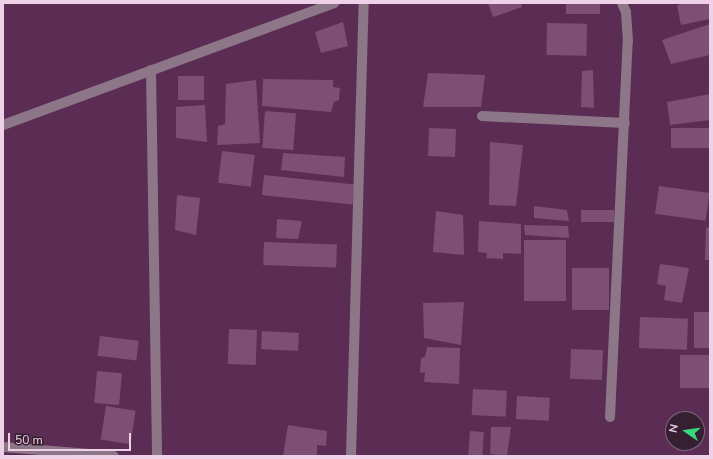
<!DOCTYPE html>
<html>
<head>
<meta charset="utf-8">
<style>
	body { margin:0 }
	#map { position:relative; width:713px; height:459px; overflow:hidden; background:#5c2d54; font-family:"Nunito Sans",sans-serif }
	div>[style] { position:absolute }
	.building>* { inset:0; background:#7d4f74; transform-origin:0 0 }
	.minor>* { height:10px; margin:-5px; padding:0 5px; transform-origin:5px; border-radius:5px; background:#8c7687 }
	span { translate:-50% -50%; white-space:nowrap; text-align:center; line-height:1.15; -webkit-text-stroke:3px #351f31; paint-order:stroke }
	.frame { position:absolute; inset:0; border:4px solid #eed1e7; pointer-events:none }
	.north { position:absolute; left:665px; top:411px; width:40px; height:40px; box-sizing:border-box; background:#351f31; border:1px solid #7f667a; border-radius:50%; rotate:283deg; font-size:11px; font-weight:700; line-height:16px; text-align:center; color:#eed1e7 }
	.north::after { content:''; display:block; margin:auto; width:14px; height:18px; background:#39d87f; clip-path:polygon(50% 0,100% 100%,50% 72%,0 100%) }
	.scale { position:absolute; left:8px; top:433px; width:123px; height:18px; box-sizing:border-box; border:2px solid #eed1e7; border-top:0; padding-left:5px; font-size:12px; line-height:14px; white-space:nowrap; color:#eed1e7; -webkit-text-stroke:3px #351f31; paint-order:stroke }
</style>
</head>
<body>
<div id="map">
	<div class="building">
		<div style="clip-path:polygon(488px 3px,521px 3px,522px 7px,493px 17px)"></div>
		<div style="left:566px;top:3px;width:34px;height:11px"></div>
		<div style="clip-path:polygon(686px 3px,710px 3px,710px 19px,681px 25px,677px 5px)"></div>
		<div style="clip-path:polygon(343px 22px,348px 46px,321px 53px,315px 32px)"></div>
		<div style="left:547px;top:23px;width:40px;height:32px;rotate:1deg"></div>
		<div style="clip-path:polygon(710px 24px,710px 55px,671px 64px,662px 40px)"></div>
		<div style="clip-path:polygon(593px 70px,594px 108px,581px 107px,582px 71px)"></div>
		<div style="clip-path:polygon(428px 73px,485px 75px,481px 107px,423px 107px)"></div>
		<div style="left:178px;top:76px;width:26px;height:24px"></div>
		<div style="clip-path:polygon(263px 79px,333px 80px,333px 87px,340px 88px,339px 100px,334px 102px,331px 112px,262px 106px)"></div>
		<div style="clip-path:polygon(256px 80px,260px 143px,217px 145px,218px 126px,225px 124px,226px 84px)"></div>
		<div style="clip-path:polygon(710px 94px,710px 120px,670px 125px,667px 102px)"></div>
		<div style="clip-path:polygon(205px 105px,207px 142px,176px 138px,176px 107px)"></div>
		<div style="left:265px;top:111px;width:31px;height:37px;rotate:4deg"></div>
		<div style="left:429px;top:128px;width:27px;height:28px;rotate:2deg"></div>
		<div style="left:710px;top:128px;width:20px;height:39px;rotate:90deg"></div>
		<div style="clip-path:polygon(490px 142px,523px 145px,516px 206px,489px 205px)"></div>
		<div style="left:222px;top:151px;width:33px;height:32px;rotate:7deg"></div>
		<div style="clip-path:polygon(283px 153px,345px 157px,344px 177px,281px 170px)"></div>
		<div style="left:264px;top:175px;width:91px;height:20px;rotate:6deg"></div>
		<div style="left:659px;top:186px;width:51px;height:28px;rotate:8deg"></div>
		<div style="clip-path:polygon(177px 195px,200px 198px,196px 235px,175px 230px)"></div>
		<div style="clip-path:polygon(534px 206px,567px 210px,569px 221px,534px 218px)"></div>
		<div style="left:581px;top:210px;width:33px;height:12px"></div>
		<div style="clip-path:polygon(436px 211px,463px 215px,464px 255px,433px 252px)"></div>
		<div style="clip-path:polygon(277px 219px,302px 221px,298px 239px,276px 238px)"></div>
		<div style="clip-path:polygon(479px 221px,521px 224px,521px 254px,503px 253px,503px 259px,486px 258px,487px 253px,478px 252px)"></div>
		<div style="clip-path:polygon(524px 225px,568px 226px,569px 238px,525px 235px)"></div>
		<div style="clip-path:polygon(710px 227px,710px 260px,705px 260px,706px 228px)"></div>
		<div style="left:524px;top:240px;width:42px;height:61px"></div>
		<div style="left:264px;top:242px;width:73px;height:23px;rotate:2deg"></div>
		<div style="clip-path:polygon(660px 264px,689px 268px,682px 303px,664px 300px,666px 286px,657px 284px)"></div>
		<div style="left:572px;top:268px;width:37px;height:42px"></div>
		<div style="clip-path:polygon(464px 302px,461px 345px,424px 338px,423px 303px)"></div>
		<div style="left:694px;top:312px;width:16px;height:36px"></div>
		<div style="left:640px;top:317px;width:48px;height:31px;rotate:2deg"></div>
		<div style="left:229px;top:329px;width:28px;height:35px;rotate:2deg"></div>
		<div style="left:262px;top:331px;width:37px;height:18px;rotate:3deg"></div>
		<div style="left:100px;top:336px;width:39px;height:20px;rotate:7deg"></div>
		<div style="clip-path:polygon(427px 347px,460px 348px,459px 384px,424px 382px,425px 372px,420px 373px,421px 358px,425px 357px)"></div>
		<div style="left:603px;top:350px;width:30px;height:32px;rotate:92deg"></div>
		<div style="left:710px;top:355px;width:33px;height:30px;rotate:90deg"></div>
		<div style="left:97px;top:371px;width:25px;height:32px;rotate:5deg"></div>
		<div style="left:473px;top:389px;width:34px;height:26px;rotate:3deg"></div>
		<div style="left:517px;top:396px;width:33px;height:23px;rotate:3deg"></div>
		<div style="left:106px;top:406px;width:30px;height:34px;rotate:9deg"></div>
		<div style="clip-path:polygon(288px 425px,327px 431px,326px 446px,317px 445px,317px 456px,283px 456px)"></div>
		<div style="clip-path:polygon(491px 427px,511px 427px,507px 456px,490px 454px)"></div>
		<div style="left:470px;top:431px;width:14px;height:24px;rotate:4deg"></div>
	</div>
	<div class="minor">
		<div style="left:151px;top:70px;width:386px;rotate:89.1deg"></div>
		<div style="left:482px;top:116px;width:143px;rotate:2.8deg"></div>
		<div style="left:3px;top:125px;width:353px;rotate:-20.2deg"></div>
		<div style="left:610px;top:417px;width:376px;rotate:-87.3deg"></div>
		<div style="left:628px;top:41px;width:29px;rotate:-94deg"></div>
		<div style="left:626px;top:12px;width:10px;rotate:-114deg"></div>
		<div style="left:3px;top:447px;width:111px;rotate:4.6deg"></div>
		<div style="left:351px;top:456px;width:453px;rotate:-88.4deg"></div>
	</div>
	<div class="frame"></div>
	<div class="north">N</div>
	<div class="scale">50 m</div>
</div>
</body>
</html>
